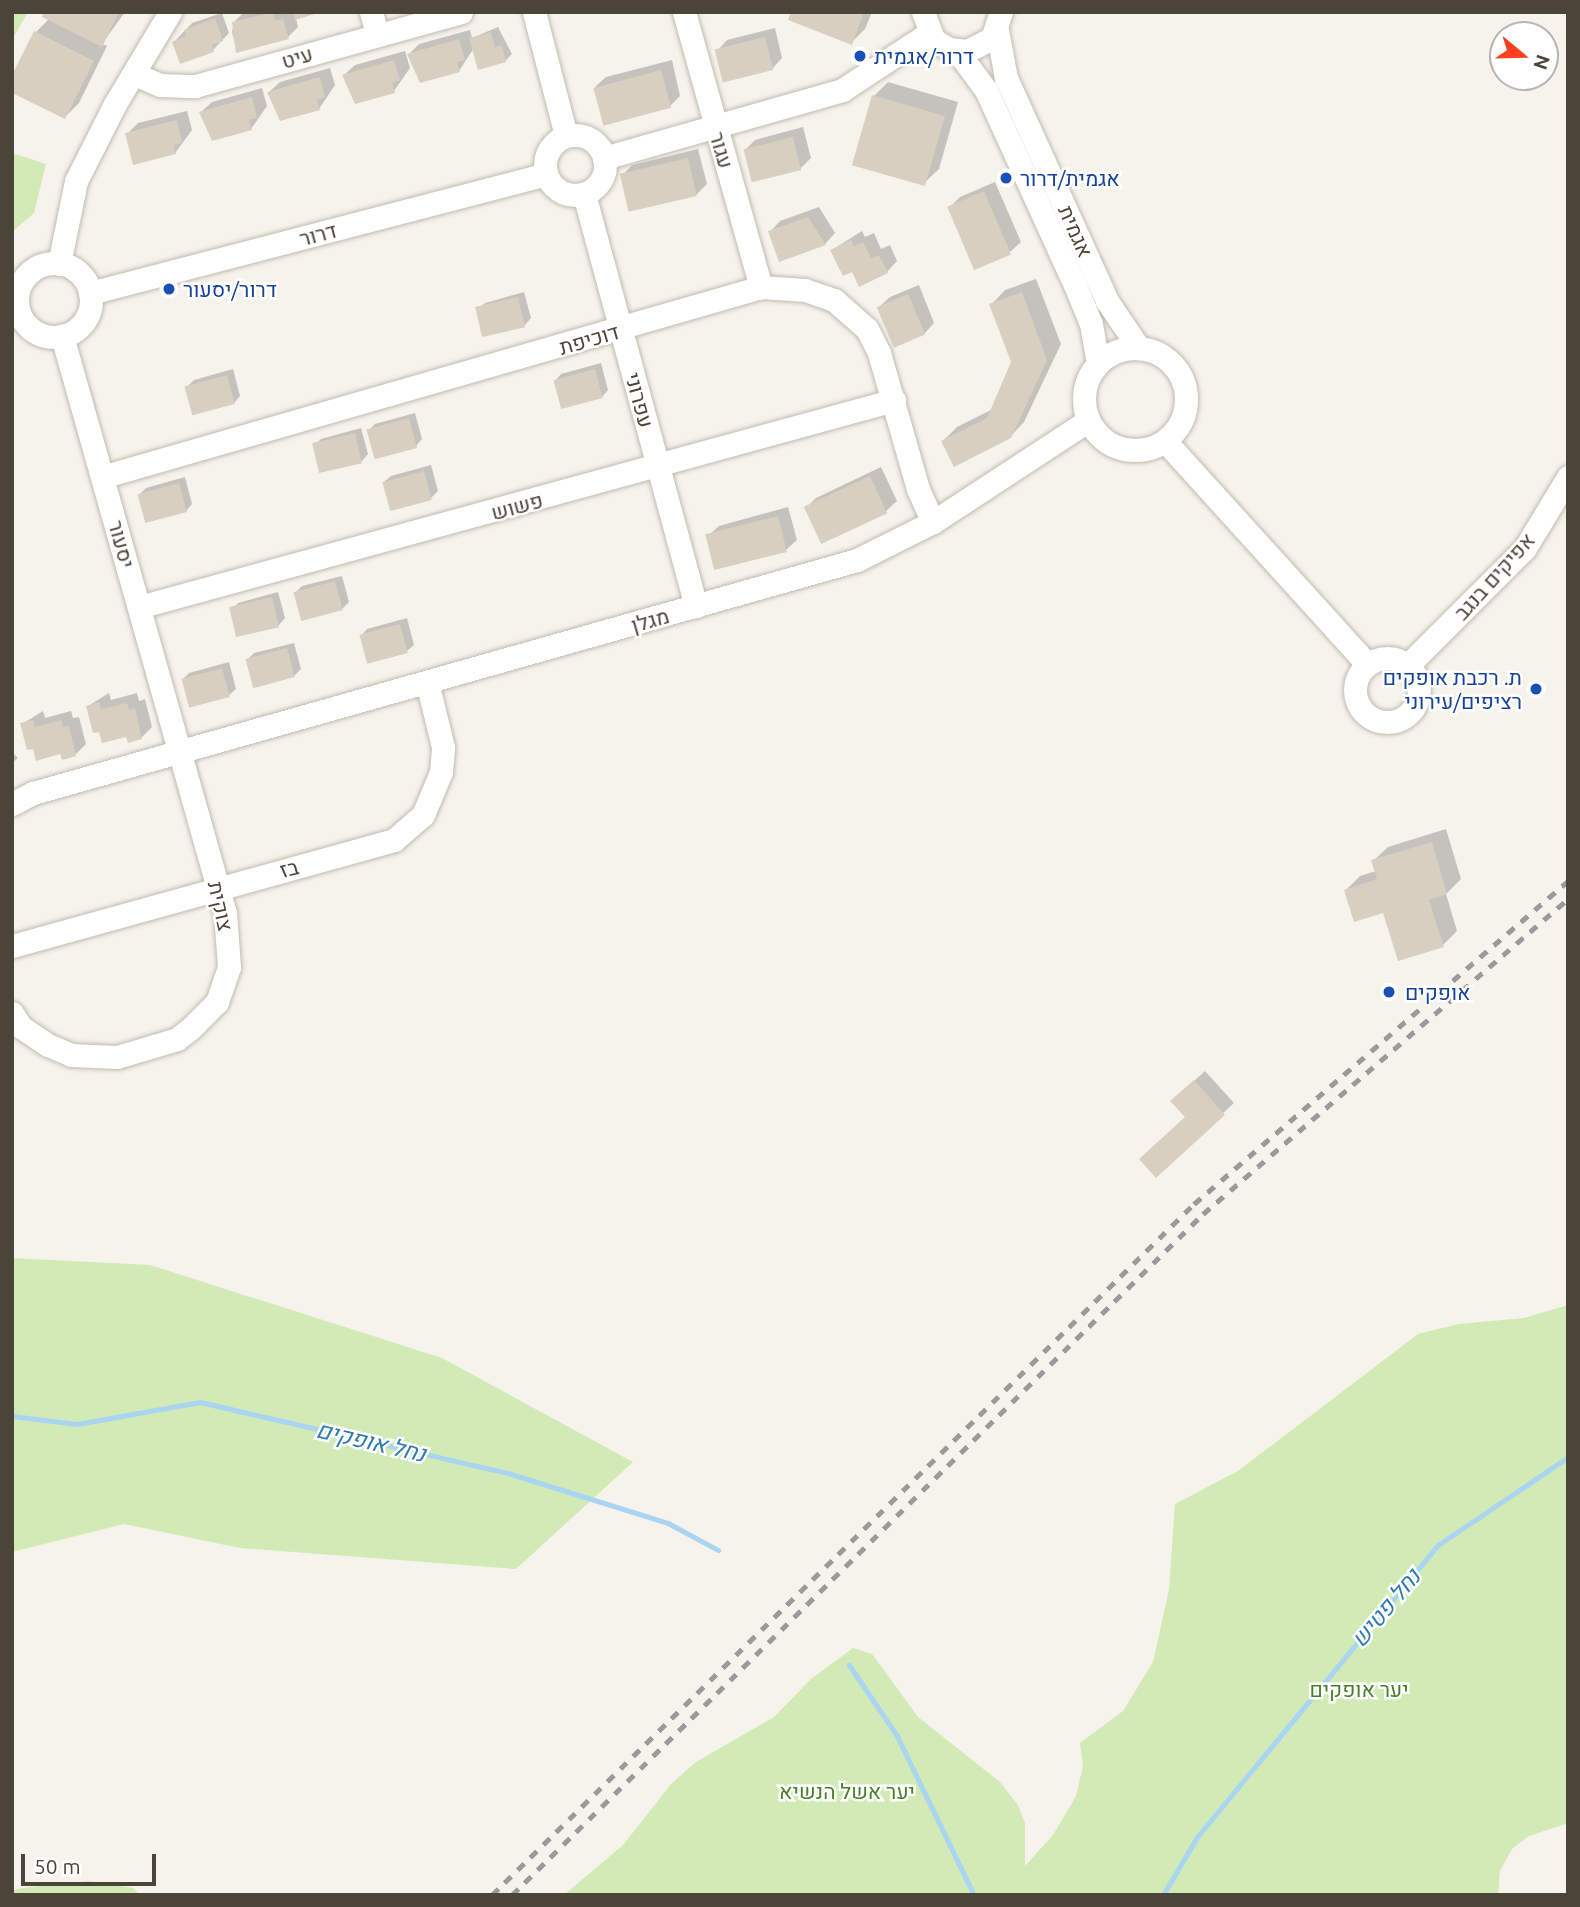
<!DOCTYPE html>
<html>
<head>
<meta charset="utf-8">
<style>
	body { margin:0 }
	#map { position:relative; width:1580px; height:1907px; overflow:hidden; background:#f6f3ec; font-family:Ubuntu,Heebo,sans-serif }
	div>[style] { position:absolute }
	.green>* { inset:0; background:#d2eab5 }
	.shadow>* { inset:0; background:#0003 }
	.stream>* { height:5px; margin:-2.5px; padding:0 2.5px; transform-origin:2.5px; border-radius:2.5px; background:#a9d4f2 }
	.building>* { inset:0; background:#d8cfc1; transform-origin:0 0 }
	.roads { filter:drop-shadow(0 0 2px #c2bbae) drop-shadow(0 0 2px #c2bbae) }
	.minor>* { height:23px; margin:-11.5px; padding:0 11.5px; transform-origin:11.5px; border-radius:11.5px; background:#fff }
	.minor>.ring { margin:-11.5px; padding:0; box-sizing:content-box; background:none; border:23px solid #fff; border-radius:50% }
	.rail>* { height:5px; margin-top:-2.5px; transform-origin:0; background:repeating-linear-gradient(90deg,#9a9a9a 0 9px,transparent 0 18px) }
	.dots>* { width:19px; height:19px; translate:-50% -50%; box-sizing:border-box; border:4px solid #fff; border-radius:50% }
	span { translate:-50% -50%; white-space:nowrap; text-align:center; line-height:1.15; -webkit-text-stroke:5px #fff; paint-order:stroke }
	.transit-label { font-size:21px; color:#164399 }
	.left { translate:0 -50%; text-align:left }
	.right { translate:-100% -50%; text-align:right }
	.street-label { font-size:21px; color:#4b4439 }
	.park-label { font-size:21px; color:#4a7f2a }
	.water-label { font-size:23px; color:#2e7ab2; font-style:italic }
	.frame { position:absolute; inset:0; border:14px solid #4b4439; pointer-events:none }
	.north { position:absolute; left:1489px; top:21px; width:70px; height:70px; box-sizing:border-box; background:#fff; border:2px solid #b7b4b0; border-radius:50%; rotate:109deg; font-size:19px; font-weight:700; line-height:28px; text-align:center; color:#4b4439 }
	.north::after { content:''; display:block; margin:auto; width:24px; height:32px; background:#fc3f1d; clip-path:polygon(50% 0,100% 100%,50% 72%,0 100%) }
	.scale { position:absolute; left:21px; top:1854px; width:135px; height:32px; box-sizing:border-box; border:4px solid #4b4439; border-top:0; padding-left:9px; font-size:21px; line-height:24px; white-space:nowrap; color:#4b4439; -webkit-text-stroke:5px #fff; paint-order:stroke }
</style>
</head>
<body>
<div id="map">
	<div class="green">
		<div style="clip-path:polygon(12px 12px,28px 12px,12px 40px)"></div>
		<div style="clip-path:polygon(12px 153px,46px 164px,34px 213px,12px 232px)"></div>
		<div style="clip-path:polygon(12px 1258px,150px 1265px,442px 1358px,633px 1462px,516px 1569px,240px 1548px,124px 1524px,12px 1552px)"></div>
		<div style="clip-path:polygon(1568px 1305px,1568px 1823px,1529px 1836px,1512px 1849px,1500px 1871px,1498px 1895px,564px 1895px,623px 1845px,672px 1783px,696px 1762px,774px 1717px,811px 1679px,853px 1648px,872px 1654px,918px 1717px,1000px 1782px,1018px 1805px,1025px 1823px,1025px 1866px,1053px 1835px,1076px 1796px,1083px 1766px,1080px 1743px,1123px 1711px,1153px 1662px,1169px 1590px,1175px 1504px,1238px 1471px,1418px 1334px,1459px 1324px,1524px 1318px)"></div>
		<div style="clip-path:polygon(89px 1881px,133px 1888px,140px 1895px,12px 1895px,12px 1890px,29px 1887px)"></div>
	</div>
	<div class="shadow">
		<div style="clip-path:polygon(46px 12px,125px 12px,102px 44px,107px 46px,79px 103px,65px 117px,36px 32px,49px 19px)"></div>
		<div style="clip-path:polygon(244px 12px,314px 12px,296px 18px,298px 27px,288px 37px,237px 51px,232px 32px,234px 22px)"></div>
		<div style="clip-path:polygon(793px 12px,872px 12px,865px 29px,851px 43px)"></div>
		<div style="clip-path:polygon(222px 13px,229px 33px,213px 50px,174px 42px,192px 23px)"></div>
		<div style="clip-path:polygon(498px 27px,512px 54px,505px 61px,474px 48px,459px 71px,409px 54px,419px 44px,470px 30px,472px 38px)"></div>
		<div style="clip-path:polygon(775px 28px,782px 58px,772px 69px,717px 51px,727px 40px)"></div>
		<div style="clip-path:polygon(405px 51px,410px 68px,394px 91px,344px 75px,355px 65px)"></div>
		<div style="clip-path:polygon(672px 60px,680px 96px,670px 106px,595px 87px,606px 77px)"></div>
		<div style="clip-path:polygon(330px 68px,335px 85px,319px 109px,269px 92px,280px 82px)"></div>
		<div style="clip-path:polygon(888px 82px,958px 102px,939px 169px,924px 183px,874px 96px)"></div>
		<div style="clip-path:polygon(262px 88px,267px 106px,251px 129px,201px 112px,212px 102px)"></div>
		<div style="clip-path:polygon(187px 111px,192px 130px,175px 153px,127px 134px,138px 123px)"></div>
		<div style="clip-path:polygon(803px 127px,811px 158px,801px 168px,753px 180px,745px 150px,755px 140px)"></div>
		<div style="clip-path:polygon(698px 149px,707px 184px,696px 195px,622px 176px,632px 165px)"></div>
		<div style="clip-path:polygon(995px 182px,1021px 242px,1010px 252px,949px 208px,960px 197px)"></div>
		<div style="clip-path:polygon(819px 207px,835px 233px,825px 244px,770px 232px,780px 221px)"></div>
		<div style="clip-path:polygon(862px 231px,865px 237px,874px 233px,881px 249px,890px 245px,897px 261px,887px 272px,832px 250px)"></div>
		<div style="clip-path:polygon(1036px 279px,1061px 344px,1024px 422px,1010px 437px,943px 441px,957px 427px,993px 409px,1013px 362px,991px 305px,1005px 290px)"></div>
		<div style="clip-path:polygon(919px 285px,934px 323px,924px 334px,879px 307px,890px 297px)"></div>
		<div style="clip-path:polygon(524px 292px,531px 318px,525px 325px,485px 336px,478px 309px,485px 303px)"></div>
		<div style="clip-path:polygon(601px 363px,608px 390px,602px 397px,555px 381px,561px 374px)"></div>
		<div style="clip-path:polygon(233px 369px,240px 396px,234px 403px,187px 387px,194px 380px)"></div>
		<div style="clip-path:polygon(415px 413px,422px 439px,416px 446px,369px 430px,375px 424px)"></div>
		<div style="clip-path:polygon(361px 428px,368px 454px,362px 461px,322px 472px,315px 445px,321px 439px)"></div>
		<div style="clip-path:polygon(431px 465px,438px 491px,431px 498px,384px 482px,391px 476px)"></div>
		<div style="clip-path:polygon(881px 467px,897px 501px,886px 511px,821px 542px,806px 508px,816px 498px)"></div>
		<div style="clip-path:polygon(185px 477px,192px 504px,186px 511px,139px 495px,146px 488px)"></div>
		<div style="clip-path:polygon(788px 507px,797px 540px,786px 550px,708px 536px,719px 526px)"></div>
		<div style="clip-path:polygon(342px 576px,349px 602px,342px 609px,295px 593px,302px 586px)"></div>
		<div style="clip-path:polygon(278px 592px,285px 618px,279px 625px,239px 636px,232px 610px,238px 603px)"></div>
		<div style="clip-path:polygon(407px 618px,414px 645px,407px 651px,361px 636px,367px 629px)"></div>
		<div style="clip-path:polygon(294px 643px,301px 669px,294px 676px,247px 660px,254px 653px)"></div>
		<div style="clip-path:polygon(229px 662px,236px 689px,229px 695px,183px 679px,189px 673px)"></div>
		<div style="clip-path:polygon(109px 693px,111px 700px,137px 693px,139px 701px,145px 699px,152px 727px,142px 737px,127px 735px,88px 706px)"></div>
		<div style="clip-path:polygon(43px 711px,45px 718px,71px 711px,73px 718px,79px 717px,86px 744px,76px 754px,34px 747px,22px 724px)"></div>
		<div style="clip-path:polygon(12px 752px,18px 758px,12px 763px)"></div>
		<div style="clip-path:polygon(1446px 829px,1461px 879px,1446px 894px,1457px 931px,1443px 945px,1346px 890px,1360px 876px,1376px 871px,1373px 861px,1388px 847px)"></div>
		<div style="clip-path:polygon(1205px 1071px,1234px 1103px,1156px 1175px,1187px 1117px,1183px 1091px)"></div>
	</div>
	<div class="stream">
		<div style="left:12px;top:1416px;width:65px;rotate:7deg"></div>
		<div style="left:77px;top:1424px;width:125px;rotate:-10.1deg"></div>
		<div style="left:200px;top:1402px;width:319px;rotate:13deg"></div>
		<div style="left:511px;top:1474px;width:164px;rotate:17.3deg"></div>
		<div style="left:668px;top:1523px;width:57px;rotate:28.4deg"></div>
		<div style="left:849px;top:1665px;width:86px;rotate:55.9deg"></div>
		<div style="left:897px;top:1736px;width:177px;rotate:64.2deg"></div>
		<div style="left:1163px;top:1895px;width:67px;rotate:-59.6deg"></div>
		<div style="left:1197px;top:1837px;width:379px;rotate:-50.5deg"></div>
		<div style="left:1438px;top:1545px;width:157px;rotate:-34.1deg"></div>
	</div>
	<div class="building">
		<div style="clip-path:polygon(44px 12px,119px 12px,102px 47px,42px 17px)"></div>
		<div style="clip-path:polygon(273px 12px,275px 21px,283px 19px,289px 39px,236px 53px,232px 22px)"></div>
		<div style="clip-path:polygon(293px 12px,318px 12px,318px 13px,295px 20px)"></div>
		<div style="clip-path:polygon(791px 12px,864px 12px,852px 45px,788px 20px)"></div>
		<div style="clip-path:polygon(215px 18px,223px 41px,212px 45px,214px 52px,180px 64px,172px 42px,186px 36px,184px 30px)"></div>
		<div style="clip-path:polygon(34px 31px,94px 61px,65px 119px,12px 93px,12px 75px)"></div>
		<div style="clip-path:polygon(491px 32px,495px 47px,502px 45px,506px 62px,478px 70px,469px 38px)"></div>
		<div style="left:765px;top:37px;width:34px;height:52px;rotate:76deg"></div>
		<div style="clip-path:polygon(459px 39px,465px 60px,457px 62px,460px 72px,420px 83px,407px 54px)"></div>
		<div style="clip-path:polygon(394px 60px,400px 80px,392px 83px,395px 93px,355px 104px,342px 75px)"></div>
		<div style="left:661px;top:70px;width:39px;height:70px;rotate:75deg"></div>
		<div style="clip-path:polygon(320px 77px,325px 97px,317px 100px,320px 110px,280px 121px,267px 92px)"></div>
		<div style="left:872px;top:95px;width:76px;height:73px;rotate:16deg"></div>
		<div style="clip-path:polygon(252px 97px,257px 118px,249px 120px,252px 130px,212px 141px,199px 112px)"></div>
		<div style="clip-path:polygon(177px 120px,182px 143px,174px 145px,176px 154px,133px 165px,125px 133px)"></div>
		<div style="left:793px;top:137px;width:34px;height:51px;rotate:76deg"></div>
		<div style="left:688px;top:158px;width:39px;height:70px;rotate:77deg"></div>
		<div style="left:984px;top:191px;width:69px;height:40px;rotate:67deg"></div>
		<div style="clip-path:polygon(808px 217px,826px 245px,779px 262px,768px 231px)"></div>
		<div style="clip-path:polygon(851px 240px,854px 246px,863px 242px,871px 258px,879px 255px,888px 273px,859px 287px,852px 272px,843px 276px,830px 250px)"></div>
		<div style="clip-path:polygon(1022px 292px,1047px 360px,1011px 438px,954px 467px,941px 441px,987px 418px,1011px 362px,989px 304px)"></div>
		<div style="left:908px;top:294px;width:44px;height:34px;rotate:67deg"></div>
		<div style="left:518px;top:297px;width:31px;height:44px;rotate:77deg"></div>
		<div style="left:595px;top:369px;width:30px;height:43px;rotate:75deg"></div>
		<div style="left:227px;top:375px;width:30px;height:44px;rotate:75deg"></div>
		<div style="left:409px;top:418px;width:31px;height:44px;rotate:75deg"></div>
		<div style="left:355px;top:433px;width:31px;height:44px;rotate:77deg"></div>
		<div style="left:424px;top:471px;width:30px;height:43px;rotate:75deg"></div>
		<div style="left:870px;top:476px;width:41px;height:73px;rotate:65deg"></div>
		<div style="left:179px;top:483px;width:30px;height:43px;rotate:75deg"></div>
		<div style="left:778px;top:516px;width:37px;height:75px;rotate:76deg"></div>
		<div style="left:335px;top:581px;width:30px;height:43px;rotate:75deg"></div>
		<div style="left:272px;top:597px;width:31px;height:44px;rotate:77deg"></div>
		<div style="left:400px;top:624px;width:30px;height:42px;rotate:75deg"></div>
		<div style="left:287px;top:648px;width:30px;height:43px;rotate:75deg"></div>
		<div style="left:222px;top:668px;width:30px;height:42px;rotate:75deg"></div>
		<div style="clip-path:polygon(99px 702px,101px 709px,127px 703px,129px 710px,135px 708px,142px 739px,128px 743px,126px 737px,102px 743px,99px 732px,93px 733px,86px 706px)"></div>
		<div style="clip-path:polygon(33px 720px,35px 727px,61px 720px,63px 727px,69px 726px,76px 756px,62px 760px,60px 754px,36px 761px,33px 749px,27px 750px,20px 723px)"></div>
		<div style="clip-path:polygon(1432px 842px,1447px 894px,1429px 900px,1444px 947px,1398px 961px,1383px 913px,1354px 922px,1344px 890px,1377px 879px,1371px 860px)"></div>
		<div style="clip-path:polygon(1194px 1080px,1225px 1115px,1156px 1178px,1139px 1159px,1185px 1117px,1170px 1101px)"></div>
	</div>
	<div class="roads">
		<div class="minor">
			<div style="left:371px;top:12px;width:24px;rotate:75deg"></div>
			<div style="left:534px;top:12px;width:128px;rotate:75.5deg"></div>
			<div style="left:684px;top:12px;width:286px;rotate:74.4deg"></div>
			<div style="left:923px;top:12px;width:30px;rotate:69deg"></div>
			<div style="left:934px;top:40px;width:17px;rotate:31deg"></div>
			<div style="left:949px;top:49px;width:18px;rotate:6deg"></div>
			<div style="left:967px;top:51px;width:28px;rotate:-27deg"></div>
			<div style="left:992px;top:38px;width:28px;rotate:-71deg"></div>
			<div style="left:997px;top:30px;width:49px;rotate:79.4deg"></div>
			<div style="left:1006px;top:78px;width:245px;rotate:65.6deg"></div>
			<div style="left:1107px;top:301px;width:57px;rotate:55.8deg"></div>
			<div style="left:957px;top:51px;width:49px;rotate:53.4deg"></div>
			<div style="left:986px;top:90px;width:214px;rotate:65.5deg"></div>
			<div style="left:1075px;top:285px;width:42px;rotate:67.7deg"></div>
			<div style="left:1091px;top:324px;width:40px;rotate:80deg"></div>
			<div style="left:135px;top:74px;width:27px;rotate:24deg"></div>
			<div style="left:160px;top:85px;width:35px;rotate:2deg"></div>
			<div style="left:195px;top:86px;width:276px;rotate:-15.5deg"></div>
			<div class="ring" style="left:545px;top:135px;width:37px;height:37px"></div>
			<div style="left:604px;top:158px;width:248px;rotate:-15.9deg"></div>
			<div style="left:842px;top:90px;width:104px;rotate:-33.2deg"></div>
			<div style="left:584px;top:194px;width:427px;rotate:74.8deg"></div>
			<div class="ring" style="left:17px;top:263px;width:51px;height:51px"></div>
			<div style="left:59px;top:264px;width:85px;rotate:-78.4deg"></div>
			<div style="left:76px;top:181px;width:86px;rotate:-63.1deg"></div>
			<div style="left:115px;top:104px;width:107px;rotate:-59.1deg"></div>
			<div style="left:90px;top:293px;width:471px;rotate:-14.6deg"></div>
			<div class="ring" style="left:1084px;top:348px;width:79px;height:79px"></div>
			<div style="left:1165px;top:441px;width:301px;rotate:47.8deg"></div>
			<div style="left:105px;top:476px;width:683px;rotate:-16.07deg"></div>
			<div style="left:761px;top:287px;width:44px;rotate:3.9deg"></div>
			<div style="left:805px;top:290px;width:31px;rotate:19deg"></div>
			<div style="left:834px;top:300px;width:44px;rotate:41.3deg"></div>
			<div style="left:867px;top:329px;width:27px;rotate:63deg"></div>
			<div style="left:879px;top:353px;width:141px;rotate:74deg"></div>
			<div style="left:918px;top:489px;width:36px;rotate:66deg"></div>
			<div style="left:139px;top:607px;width:783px;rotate:-15.33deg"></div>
			<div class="ring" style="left:1355px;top:658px;width:41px;height:41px"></div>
			<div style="left:1408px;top:665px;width:165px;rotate:-45deg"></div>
			<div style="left:1525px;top:548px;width:83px;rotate:-58.8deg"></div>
			<div style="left:12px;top:804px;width:24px;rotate:-28deg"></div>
			<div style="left:33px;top:793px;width:856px;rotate:-15.79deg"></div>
			<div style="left:857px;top:560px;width:85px;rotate:-26.6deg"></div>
			<div style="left:933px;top:522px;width:186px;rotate:-33.2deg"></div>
			<div style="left:12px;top:946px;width:396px;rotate:-15.5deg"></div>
			<div style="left:394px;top:840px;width:38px;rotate:-41deg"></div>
			<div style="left:423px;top:815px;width:47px;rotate:-67.3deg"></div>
			<div style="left:441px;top:772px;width:25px;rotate:-85deg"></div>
			<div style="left:443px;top:747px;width:67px;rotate:-103.8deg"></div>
			<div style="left:12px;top:1013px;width:17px;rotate:57deg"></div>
			<div style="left:21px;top:1027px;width:32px;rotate:34deg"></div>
			<div style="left:48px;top:1045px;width:25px;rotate:23deg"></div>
			<div style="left:71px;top:1055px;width:46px;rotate:2.5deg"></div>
			<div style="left:117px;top:1057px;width:63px;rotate:-16.7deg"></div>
			<div style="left:177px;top:1039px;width:16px;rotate:-38deg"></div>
			<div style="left:190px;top:1029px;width:38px;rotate:-45deg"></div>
			<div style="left:217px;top:1002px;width:37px;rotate:-71deg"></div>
			<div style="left:229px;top:967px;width:54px;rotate:-94.2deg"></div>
			<div style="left:225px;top:913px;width:600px;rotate:-105.77deg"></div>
		</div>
	</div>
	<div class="rail">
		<div style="left:492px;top:1895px;width:985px;rotate:-44.55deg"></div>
		<div style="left:1194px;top:1204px;width:494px;rotate:-40.8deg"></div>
		<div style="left:512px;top:1895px;width:970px;rotate:-44.58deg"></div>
		<div style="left:1203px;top:1214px;width:482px;rotate:-40.8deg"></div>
	</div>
	<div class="dots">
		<div style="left:860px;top:56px;background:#1a4fb4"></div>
		<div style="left:1006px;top:178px;background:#1a4fb4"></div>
		<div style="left:169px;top:289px;background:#1a4fb4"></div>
		<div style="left:1536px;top:689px;background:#1a4fb4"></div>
		<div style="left:1389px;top:992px;background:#1a4fb4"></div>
	</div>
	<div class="transit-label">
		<span class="left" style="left:874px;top:56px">דרור/אגמית</span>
		<span class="left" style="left:1020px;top:178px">אגמית/דרור</span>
		<span class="left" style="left:183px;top:289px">דרור/יסעור</span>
		<span class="right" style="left:1522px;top:689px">ת. רכבת אופקים<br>רציפים/עירוני</span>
		<span class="left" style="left:1405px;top:992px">אופקים</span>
	</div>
	<div class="street-label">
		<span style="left:297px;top:57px;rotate:-16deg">עיט</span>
		<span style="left:722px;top:150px;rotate:74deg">עגור</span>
		<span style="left:1076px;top:231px;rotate:66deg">אגמית</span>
		<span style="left:318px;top:234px;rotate:-15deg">דרור</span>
		<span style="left:589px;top:339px;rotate:-16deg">דוכיפת</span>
		<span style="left:640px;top:400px;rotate:75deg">עפרוני</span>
		<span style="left:517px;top:506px;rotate:-15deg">פשוש</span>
		<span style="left:122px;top:544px;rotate:75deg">יסעור</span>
		<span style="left:1494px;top:576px;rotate:-48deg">אפיקים בנגב</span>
		<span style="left:650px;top:620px;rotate:-16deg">מגלן</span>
		<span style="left:289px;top:868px;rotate:-14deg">בז</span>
		<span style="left:221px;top:906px;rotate:77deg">צוקית</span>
	</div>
	<div class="park-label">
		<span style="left:1359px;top:1689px">יער אופקים</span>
		<span style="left:847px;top:1791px">יער אשל הנשיא</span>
	</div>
	<div class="water-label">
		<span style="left:371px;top:1442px;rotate:13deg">נחל אופקים</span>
		<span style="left:1386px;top:1608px;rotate:-50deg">נחל פטיש</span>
	</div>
	<div class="frame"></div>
	<div class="north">N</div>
	<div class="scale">50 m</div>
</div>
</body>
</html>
